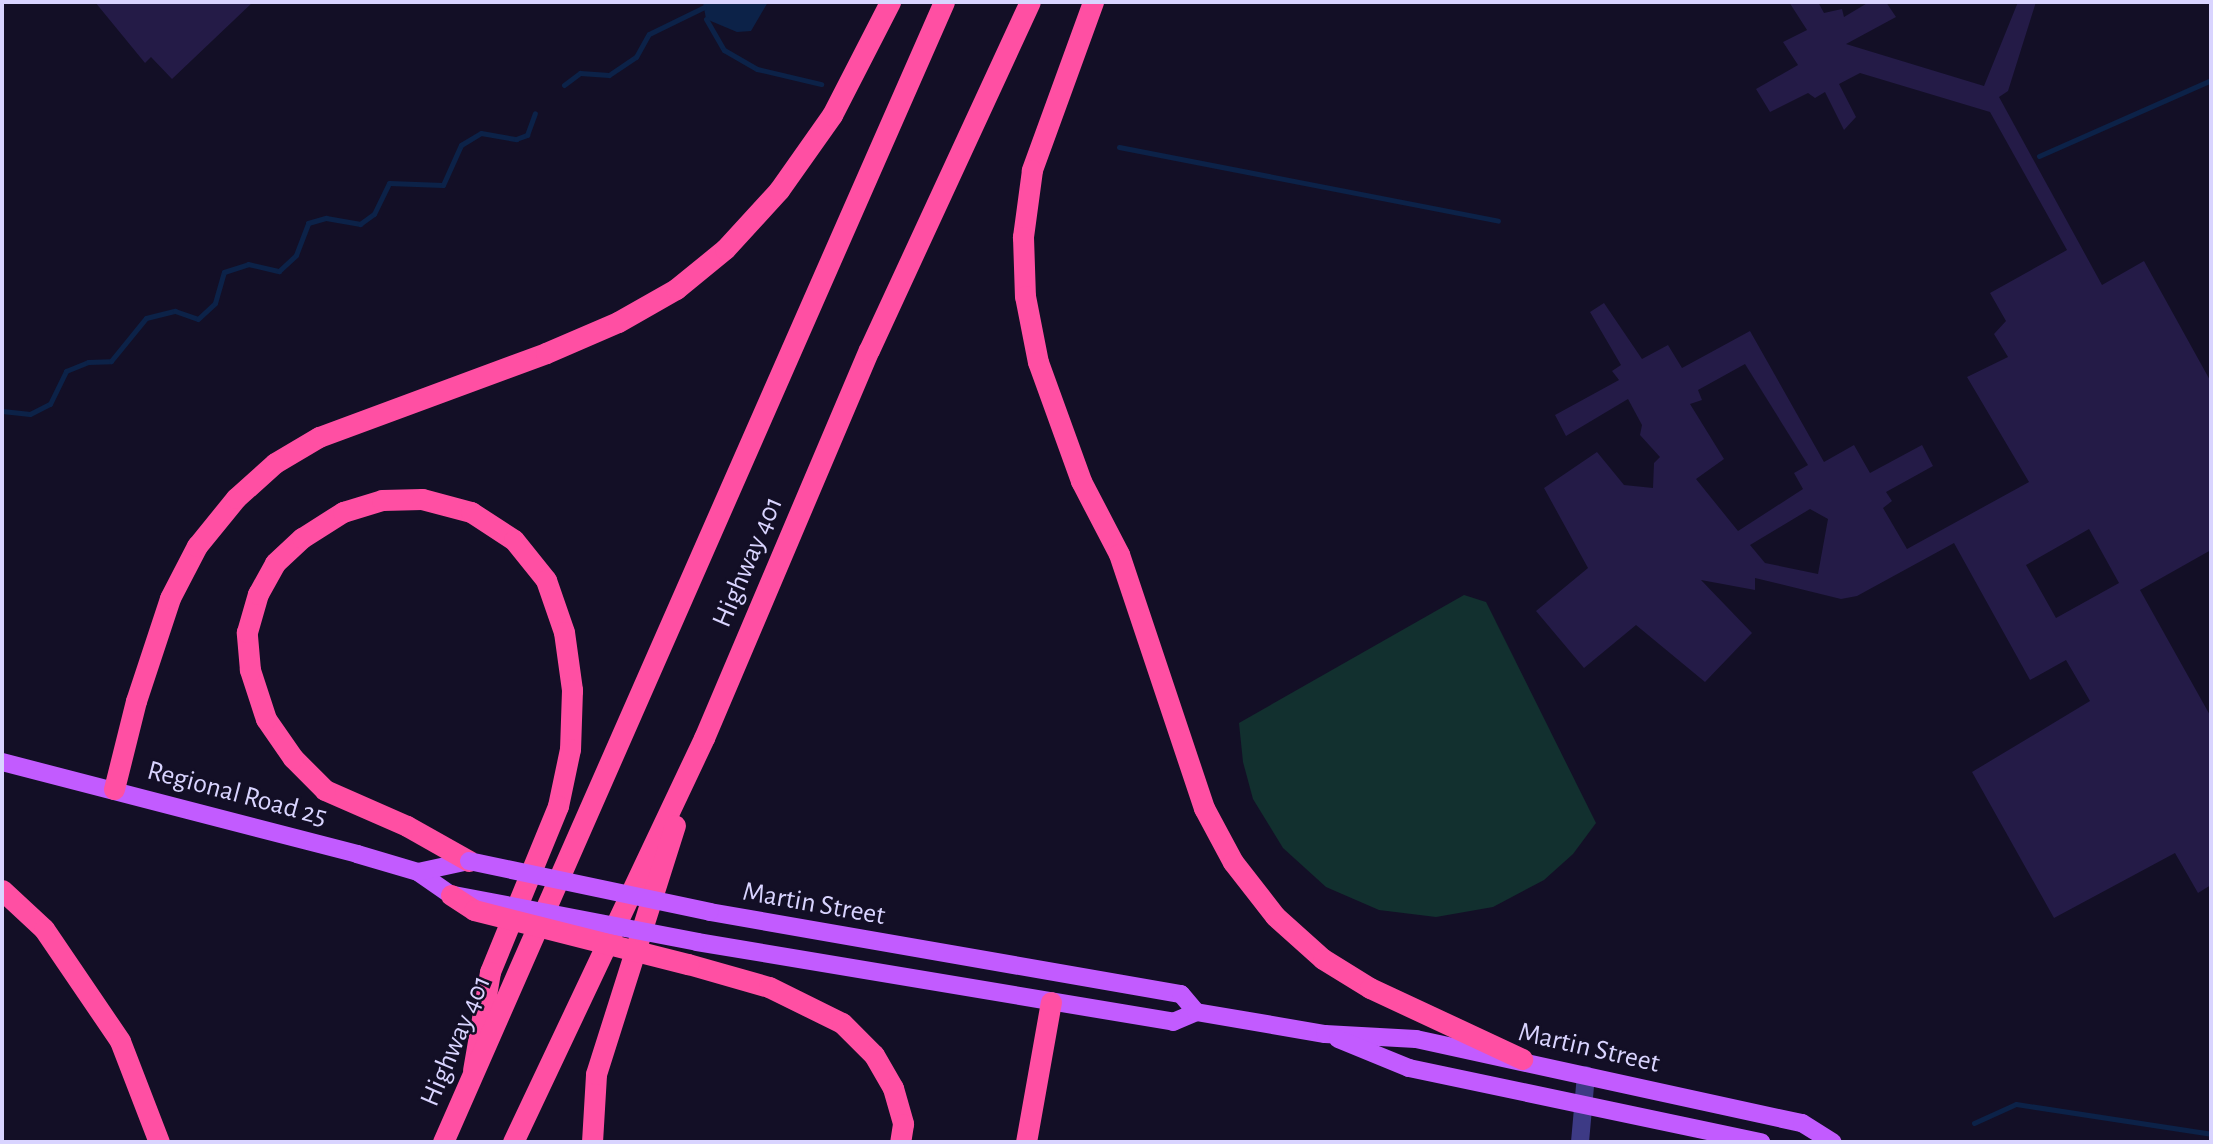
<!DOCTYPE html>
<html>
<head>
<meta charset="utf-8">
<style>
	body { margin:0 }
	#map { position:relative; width:2213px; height:1144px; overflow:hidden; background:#130f26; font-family:"Alegreya Sans",sans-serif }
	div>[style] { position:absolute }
	.green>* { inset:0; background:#12302f }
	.water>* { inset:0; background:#0c2248 }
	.stream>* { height:5px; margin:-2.5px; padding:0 2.5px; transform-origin:2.5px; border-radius:2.5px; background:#0c2248 }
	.building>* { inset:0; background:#241b47 }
	.street>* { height:18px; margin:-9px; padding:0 9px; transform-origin:9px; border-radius:9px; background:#3d3a85 }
	.primary>* { height:18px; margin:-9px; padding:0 9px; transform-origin:9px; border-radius:9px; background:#c25bff }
	.highway>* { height:21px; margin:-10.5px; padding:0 10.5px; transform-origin:10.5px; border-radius:10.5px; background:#ff4fa3 }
	.primary-bridge>* { height:18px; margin:-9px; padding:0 9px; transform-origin:9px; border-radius:9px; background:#c25bff }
	.highway-bridge>* { height:21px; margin:-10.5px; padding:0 10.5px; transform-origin:10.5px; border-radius:10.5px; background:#ff4fa3 }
	span { translate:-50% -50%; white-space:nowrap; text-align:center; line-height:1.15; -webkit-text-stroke:5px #130f26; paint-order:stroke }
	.street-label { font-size:28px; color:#d9d4ff }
	.frame { position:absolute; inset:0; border:4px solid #d9d4ff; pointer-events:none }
</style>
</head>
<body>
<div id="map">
	<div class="green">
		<div style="clip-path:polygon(1464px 595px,1486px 602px,1596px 823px,1573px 854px,1544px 880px,1493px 907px,1436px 917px,1379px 910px,1326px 887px,1283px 848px,1253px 799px,1243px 762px,1239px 723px)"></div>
	</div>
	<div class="water">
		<div style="clip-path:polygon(703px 2px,768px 2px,751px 31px,737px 32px,706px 19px)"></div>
	</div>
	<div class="stream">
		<div style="left:706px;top:19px;width:36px;rotate:60deg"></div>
		<div style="left:724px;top:50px;width:38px;rotate:30deg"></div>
		<div style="left:757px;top:69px;width:66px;rotate:13.2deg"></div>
		<div style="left:564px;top:85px;width:20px;rotate:-37deg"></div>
		<div style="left:580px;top:73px;width:29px;rotate:4deg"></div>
		<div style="left:609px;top:75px;width:32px;rotate:-34deg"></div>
		<div style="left:636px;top:57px;width:26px;rotate:-61deg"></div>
		<div style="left:649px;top:34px;width:61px;rotate:-26.1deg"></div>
		<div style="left:1119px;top:147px;width:386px;rotate:11deg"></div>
		<div style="left:2039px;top:156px;width:188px;rotate:-23.8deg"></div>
		<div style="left:2px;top:411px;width:28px;rotate:6deg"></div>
		<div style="left:30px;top:414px;width:22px;rotate:-27deg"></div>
		<div style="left:50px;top:404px;width:37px;rotate:-64deg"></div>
		<div style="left:66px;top:371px;width:24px;rotate:-22deg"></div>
		<div style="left:88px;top:362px;width:23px;rotate:-2deg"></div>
		<div style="left:111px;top:361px;width:55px;rotate:-50.9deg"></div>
		<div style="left:146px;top:318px;width:30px;rotate:-14deg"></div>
		<div style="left:175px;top:311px;width:24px;rotate:19deg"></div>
		<div style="left:198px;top:319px;width:23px;rotate:-43deg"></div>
		<div style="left:215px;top:303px;width:32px;rotate:-74deg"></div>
		<div style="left:224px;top:272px;width:25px;rotate:-18deg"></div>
		<div style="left:248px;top:264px;width:32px;rotate:13deg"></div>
		<div style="left:279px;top:271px;width:23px;rotate:-43deg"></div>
		<div style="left:296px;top:255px;width:34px;rotate:-69deg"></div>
		<div style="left:308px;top:223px;width:19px;rotate:-16deg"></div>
		<div style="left:326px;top:218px;width:35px;rotate:10deg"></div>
		<div style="left:360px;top:224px;width:17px;rotate:-36deg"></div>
		<div style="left:374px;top:214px;width:34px;rotate:-64deg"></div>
		<div style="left:389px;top:183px;width:54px;rotate:2.1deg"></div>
		<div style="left:443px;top:185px;width:44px;rotate:-65.8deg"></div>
		<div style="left:461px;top:145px;width:23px;rotate:-31deg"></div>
		<div style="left:481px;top:133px;width:36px;rotate:10deg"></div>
		<div style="left:516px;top:139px;width:12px;rotate:-20deg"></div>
		<div style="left:527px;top:135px;width:23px;rotate:-70deg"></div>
		<div style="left:1974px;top:1123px;width:46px;rotate:-24.3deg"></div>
		<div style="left:2016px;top:1104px;width:197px;rotate:8.7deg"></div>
	</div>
	<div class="building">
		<div style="clip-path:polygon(95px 2px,253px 2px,172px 79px,151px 57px,145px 63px)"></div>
		<div style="clip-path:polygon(evenodd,1789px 2px,1818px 2px,1824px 13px,1842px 9px,1844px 17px,1869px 2px,1886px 2px,1896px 17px,1846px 44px,1984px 86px,2018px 2px,2036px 2px,2008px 91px,1999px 97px,2102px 285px,2144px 261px,2211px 382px,2211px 550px,2140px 590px,2211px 717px,2211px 885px,2198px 893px,2175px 853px,2054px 918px,1972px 772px,2090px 701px,2066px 660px,2030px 680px,1954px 543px,1857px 596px,1841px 599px,1755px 578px,1755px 590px,1701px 580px,1752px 633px,1705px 682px,1636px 625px,1584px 668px,1536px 611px,1588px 568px,1544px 488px,1597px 452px,1624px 485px,1653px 488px,1654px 463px,1660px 457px,1640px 435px,1642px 425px,1628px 399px,1566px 436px,1555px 415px,1619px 380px,1612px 371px,1621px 365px,1590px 312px,1604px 303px,1642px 359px,1668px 345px,1682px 368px,1750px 331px,1824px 462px,1854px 445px,1870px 473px,1922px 445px,1933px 466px,1886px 492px,1892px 501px,1883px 508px,1907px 549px,2029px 482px,1967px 377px,2008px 357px,1994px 334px,2006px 321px,1990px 293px,2067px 250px,1990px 112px,1860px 73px,1839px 84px,1856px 117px,1844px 130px,1825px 92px,1815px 98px,1808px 93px,1770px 112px,1756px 89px,1798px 65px,1783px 42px,1807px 30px,1789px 2px,1745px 364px,1808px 465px,1794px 473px,1803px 489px,1738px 531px,1696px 479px,1724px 459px,1690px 404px,1702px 400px,1698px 390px,1745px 364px,1789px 2px,1810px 509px,1828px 519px,1818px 574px,1765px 563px,1750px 545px,1810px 509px,1789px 2px,2089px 529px,2119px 583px,2056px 618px,2026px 565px,2089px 529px)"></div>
	</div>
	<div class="street">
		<div style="left:1580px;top:1142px;width:67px;rotate:-84.9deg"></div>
	</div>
	<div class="primary">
		<div style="left:2px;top:762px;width:367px;rotate:14.5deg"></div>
		<div style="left:357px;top:854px;width:64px;rotate:16.4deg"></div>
		<div style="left:418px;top:872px;width:40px;rotate:34.9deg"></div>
		<div style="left:418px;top:872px;width:52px;rotate:-12.2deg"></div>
		<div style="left:710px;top:912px;width:478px;rotate:9.9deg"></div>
		<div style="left:1181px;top:994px;width:23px;rotate:50deg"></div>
		<div style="left:697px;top:942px;width:483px;rotate:9.5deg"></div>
		<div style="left:1173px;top:1022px;width:25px;rotate:-23deg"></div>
		<div style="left:1196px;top:1012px;width:131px;rotate:9.7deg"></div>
		<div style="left:1325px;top:1034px;width:91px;rotate:3.1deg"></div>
		<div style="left:1416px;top:1039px;width:395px;rotate:12.3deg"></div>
		<div style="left:1802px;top:1123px;width:36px;rotate:32deg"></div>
		<div style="left:1338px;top:1039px;width:77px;rotate:22.2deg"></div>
		<div style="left:1409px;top:1068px;width:360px;rotate:11.9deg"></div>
	</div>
	<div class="highway">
		<div style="left:1093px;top:2px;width:179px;rotate:110deg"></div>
		<div style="left:1032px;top:170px;width:68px;rotate:97.7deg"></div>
		<div style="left:1023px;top:237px;width:59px;rotate:88.1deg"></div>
		<div style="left:1025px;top:296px;width:67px;rotate:78.9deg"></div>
		<div style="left:1038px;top:362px;width:127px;rotate:70.1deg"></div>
		<div style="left:1081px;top:481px;width:82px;rotate:62.5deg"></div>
		<div style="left:1119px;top:554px;width:268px;rotate:71.5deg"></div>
		<div style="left:1204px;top:808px;width:61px;rotate:61.8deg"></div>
		<div style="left:1233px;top:862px;width:68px;rotate:52.1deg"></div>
		<div style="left:1275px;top:916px;width:64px;rotate:41.9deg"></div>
		<div style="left:1323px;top:959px;width:55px;rotate:31.7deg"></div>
		<div style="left:1370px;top:988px;width:168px;rotate:25deg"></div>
		<div style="left:114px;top:789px;width:91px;rotate:-76deg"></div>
		<div style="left:136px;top:701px;width:108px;rotate:-71.7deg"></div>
		<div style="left:170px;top:598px;width:59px;rotate:-62.6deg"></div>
		<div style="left:197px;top:546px;width:62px;rotate:-50.9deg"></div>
		<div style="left:236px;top:498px;width:52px;rotate:-41.9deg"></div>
		<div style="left:275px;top:463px;width:51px;rotate:-30.6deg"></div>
		<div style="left:319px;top:437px;width:242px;rotate:-20.3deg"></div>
		<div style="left:546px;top:353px;width:78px;rotate:-23.3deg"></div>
		<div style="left:618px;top:322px;width:67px;rotate:-29.6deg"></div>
		<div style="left:676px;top:289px;width:63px;rotate:-39.2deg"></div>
		<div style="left:725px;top:249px;width:80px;rotate:-47.5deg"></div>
		<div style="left:779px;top:190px;width:92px;rotate:-54.8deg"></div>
		<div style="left:832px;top:115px;width:127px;rotate:-62.8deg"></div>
		<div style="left:469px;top:861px;width:71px;rotate:-150.6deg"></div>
		<div style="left:407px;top:826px;width:90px;rotate:-156.3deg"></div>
		<div style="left:325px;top:790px;width:45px;rotate:-135deg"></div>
		<div style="left:293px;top:758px;width:47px;rotate:-124.7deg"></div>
		<div style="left:266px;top:719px;width:52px;rotate:-108.1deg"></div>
		<div style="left:250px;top:670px;width:38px;rotate:-95deg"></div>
		<div style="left:247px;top:632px;width:40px;rotate:-74deg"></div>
		<div style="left:258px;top:594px;width:35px;rotate:-61deg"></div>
		<div style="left:275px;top:563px;width:37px;rotate:-43deg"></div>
		<div style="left:302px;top:538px;width:49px;rotate:-32.4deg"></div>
		<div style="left:343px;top:512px;width:41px;rotate:-17.1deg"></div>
		<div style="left:382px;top:500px;width:40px;rotate:-1.4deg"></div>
		<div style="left:422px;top:499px;width:51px;rotate:14.9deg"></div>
		<div style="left:471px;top:512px;width:51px;rotate:33.1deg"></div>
		<div style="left:514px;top:540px;width:51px;rotate:51.3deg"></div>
		<div style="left:546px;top:580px;width:55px;rotate:70.9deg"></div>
		<div style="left:564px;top:632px;width:59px;rotate:82.1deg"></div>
		<div style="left:572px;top:690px;width:59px;rotate:91.9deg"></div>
		<div style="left:570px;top:749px;width:58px;rotate:101.9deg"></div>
		<div style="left:558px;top:806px;width:179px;rotate:112.3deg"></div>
		<div style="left:490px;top:972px;width:99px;rotate:99.8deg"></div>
		<div style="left:2px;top:890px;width:57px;rotate:42.9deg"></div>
		<div style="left:44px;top:929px;width:135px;rotate:55.8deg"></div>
		<div style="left:120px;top:1041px;width:108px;rotate:68.9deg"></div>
		<div style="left:688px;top:964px;width:84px;rotate:15.9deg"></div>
		<div style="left:769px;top:987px;width:81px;rotate:26.3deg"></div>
		<div style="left:842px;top:1023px;width:45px;rotate:45deg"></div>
		<div style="left:874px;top:1055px;width:38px;rotate:60deg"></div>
		<div style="left:893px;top:1088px;width:37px;rotate:74deg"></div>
		<div style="left:903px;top:1124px;width:18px;rotate:99deg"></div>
		<div style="left:443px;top:1142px;width:1245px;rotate:-66.28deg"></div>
		<div style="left:513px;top:1142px;width:447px;rotate:-64.7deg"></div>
		<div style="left:704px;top:738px;width:422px;rotate:-67deg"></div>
		<div style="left:869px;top:350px;width:383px;rotate:-65.2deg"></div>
		<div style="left:592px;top:1142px;width:68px;rotate:-86.6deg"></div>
		<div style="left:596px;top:1074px;width:261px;rotate:-72.4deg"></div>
		<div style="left:1026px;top:1142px;width:142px;rotate:-79.9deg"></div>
	</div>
	<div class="primary-bridge">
		<div style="left:469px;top:861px;width:246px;rotate:11.9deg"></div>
		<div style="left:454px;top:895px;width:248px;rotate:10.9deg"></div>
	</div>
	<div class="highway-bridge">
		<div style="left:451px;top:895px;width:27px;rotate:33deg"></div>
		<div style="left:474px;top:910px;width:221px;rotate:14.2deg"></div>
	</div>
	<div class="street-label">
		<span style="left:748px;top:562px;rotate:-67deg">Highway 401</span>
		<span style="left:237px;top:794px;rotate:15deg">Regional Road 25</span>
		<span style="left:814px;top:904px;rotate:10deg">Martin Street</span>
		<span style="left:456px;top:1041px;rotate:-67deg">Highway 401</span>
		<span style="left:1589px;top:1048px;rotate:13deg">Martin Street</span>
	</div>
	<div class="frame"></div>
</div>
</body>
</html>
